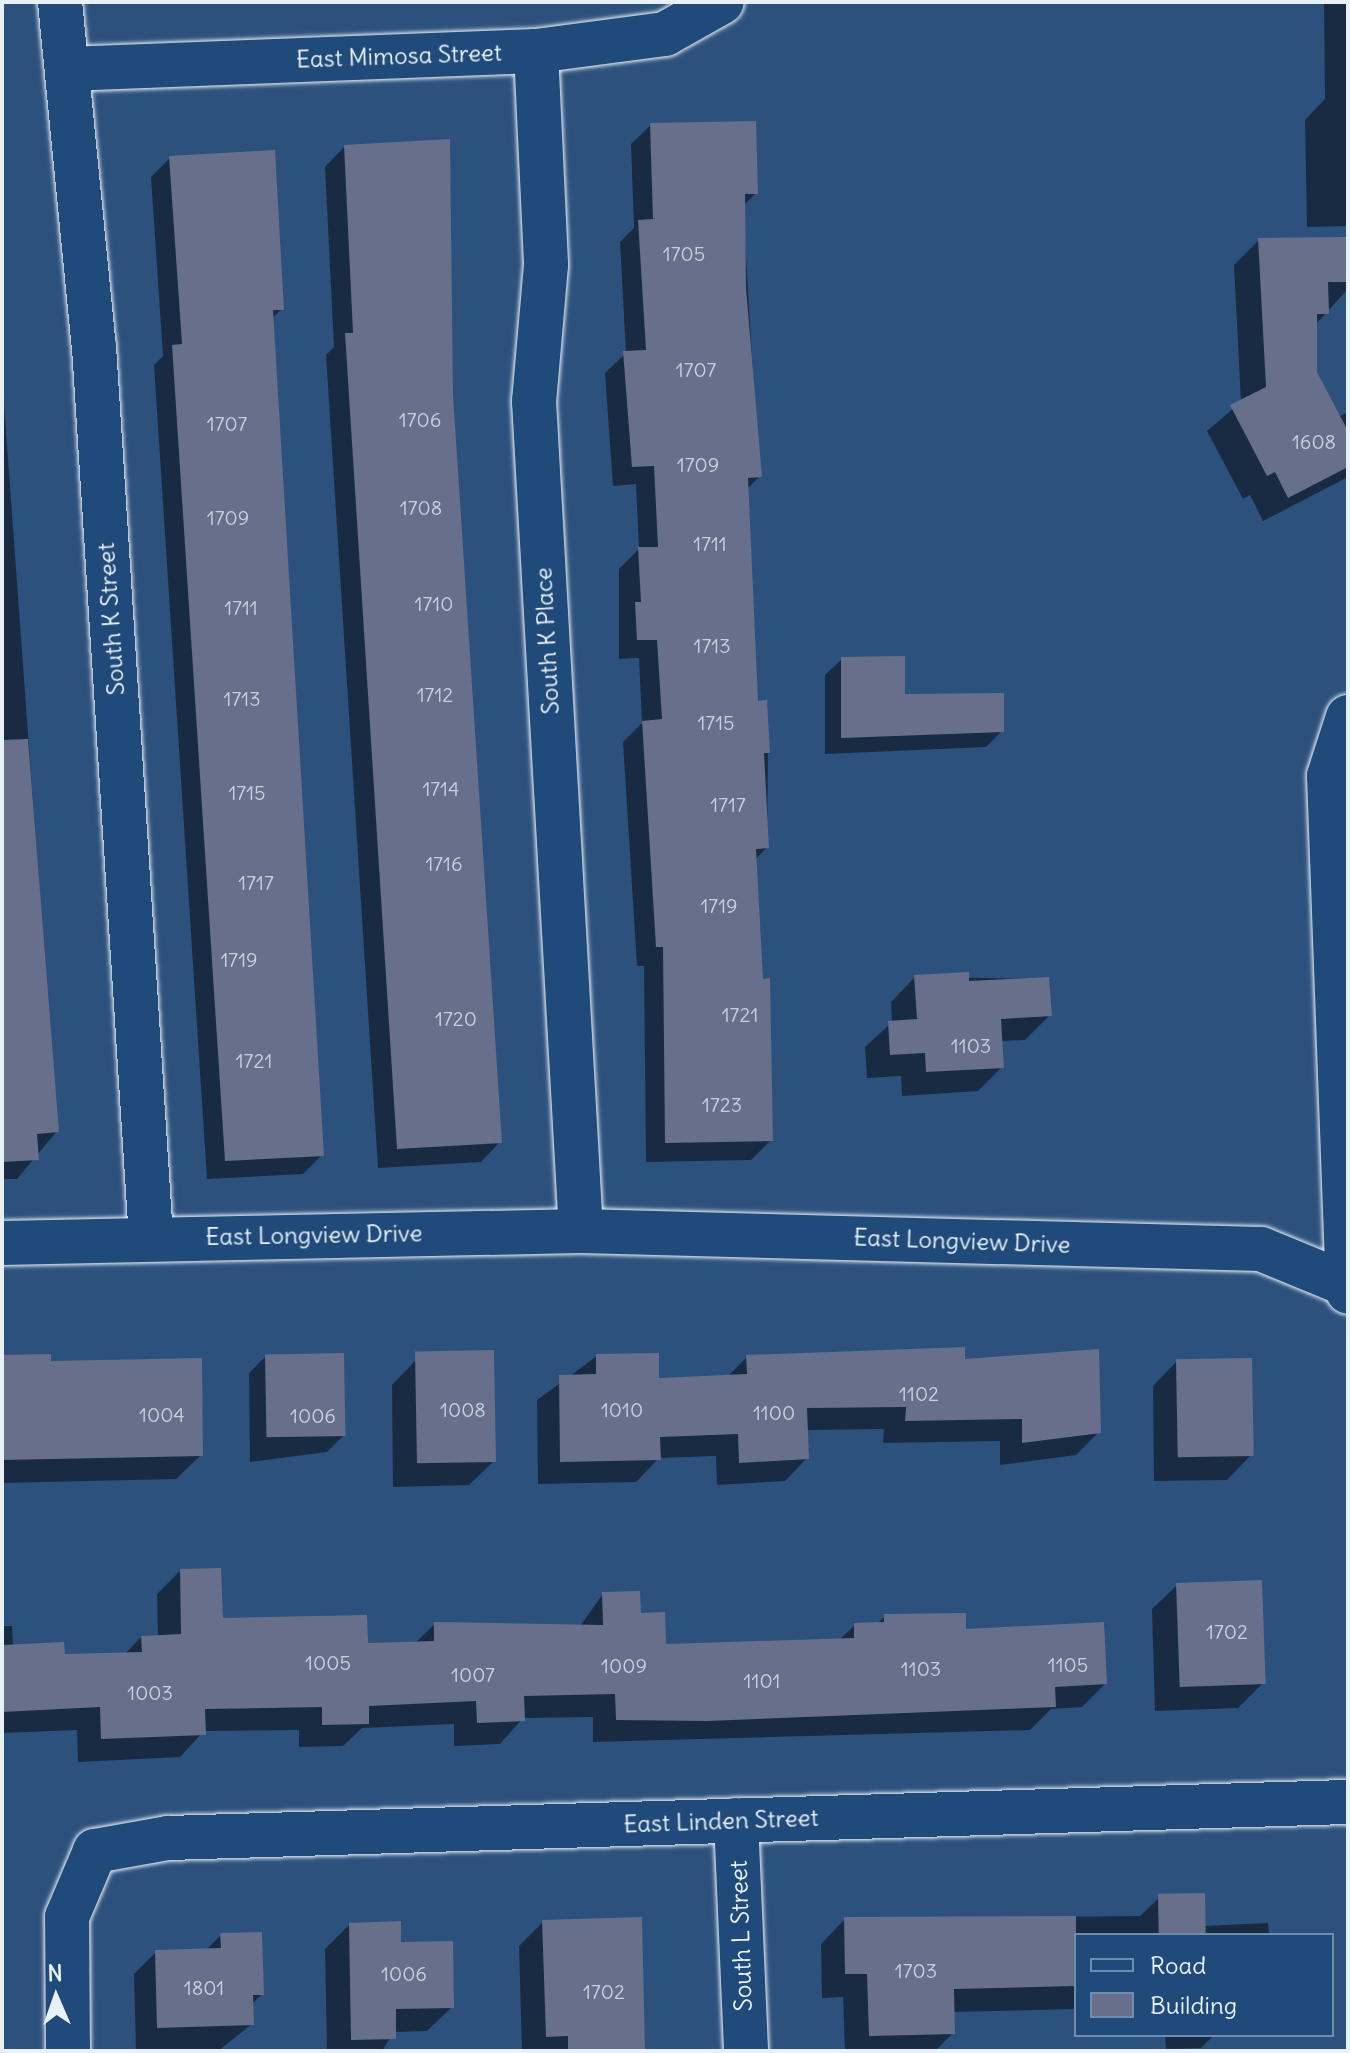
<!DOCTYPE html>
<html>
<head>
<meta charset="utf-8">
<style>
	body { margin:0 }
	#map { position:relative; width:1350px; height:2053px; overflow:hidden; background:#2d517d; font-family:Delius,sans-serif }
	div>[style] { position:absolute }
	.shadow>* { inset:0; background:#0007 }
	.building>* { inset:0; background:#676f8a; transform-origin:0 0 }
	.roads { filter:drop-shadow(0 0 2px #e8f1f8) drop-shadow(0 0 2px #e8f1f8) }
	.minor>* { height:44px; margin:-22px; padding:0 22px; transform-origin:22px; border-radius:22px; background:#1f4a7a }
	span { translate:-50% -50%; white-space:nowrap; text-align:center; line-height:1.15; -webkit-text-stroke:7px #1f4a7a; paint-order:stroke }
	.number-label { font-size:20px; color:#c8d0dc }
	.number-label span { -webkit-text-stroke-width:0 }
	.street-label { font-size:24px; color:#e8f1f8 }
	.frame { position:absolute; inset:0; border:4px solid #e8f1f8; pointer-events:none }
	.legend { position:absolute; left:1074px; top:1933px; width:260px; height:104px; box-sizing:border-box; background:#1f4a7a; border:2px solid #6f8dac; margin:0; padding:10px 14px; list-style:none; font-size:24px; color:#e8f1f8 }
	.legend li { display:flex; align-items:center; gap:16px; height:40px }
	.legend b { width:40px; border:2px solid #6f8dac }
	.north { position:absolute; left:16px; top:1957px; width:80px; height:80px; -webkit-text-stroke:6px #1f4a7a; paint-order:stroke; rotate:358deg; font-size:22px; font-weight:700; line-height:32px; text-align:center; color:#e8f1f8 }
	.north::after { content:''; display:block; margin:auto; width:28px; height:36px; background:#e8f1f8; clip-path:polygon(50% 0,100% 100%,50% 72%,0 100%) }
</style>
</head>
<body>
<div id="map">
	<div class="shadow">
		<div style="clip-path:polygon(1324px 2px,1348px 2px,1348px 226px,1307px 227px,1305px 120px,1325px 99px)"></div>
		<div style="clip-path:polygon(651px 125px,756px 193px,743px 206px,759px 477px,746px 490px,757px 703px,768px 752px,767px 847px,755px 860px,771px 1140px,751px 1160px,646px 1162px,644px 966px,637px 966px,623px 742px,642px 723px,639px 658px,619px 659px,619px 569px,639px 549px,636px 484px,613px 486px,605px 373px,626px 353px,620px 242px,634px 228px,631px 144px)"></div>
		<div style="clip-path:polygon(344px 147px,451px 396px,500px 1142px,481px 1162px,378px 1168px,326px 355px,334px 347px,325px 167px)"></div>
		<div style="clip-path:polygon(170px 158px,282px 309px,271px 319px,322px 1155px,303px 1174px,207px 1179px,154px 365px,163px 356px,151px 177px)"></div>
		<div style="clip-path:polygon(1348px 239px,1348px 289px,1315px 325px,1315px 373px,1338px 417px,1348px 412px,1348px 477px,1263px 521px,1250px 495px,1243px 499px,1207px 431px,1241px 402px,1234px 265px,1259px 240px)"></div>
		<div style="clip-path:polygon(2px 377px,57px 1131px,17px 1179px,2px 1179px)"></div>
		<div style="clip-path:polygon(842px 659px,903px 696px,1002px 731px,986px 747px,825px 754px,825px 675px)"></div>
		<div style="clip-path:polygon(915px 977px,1047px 979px,1050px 1015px,1025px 1040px,1001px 1041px,1002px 1067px,978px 1091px,902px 1096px,901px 1076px,867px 1078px,865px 1047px,892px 1022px,891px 1002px)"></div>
		<div style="clip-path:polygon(597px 1356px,657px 1380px,727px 1377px,747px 1357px,963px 1361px,1099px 1432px,1076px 1455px,1000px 1465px,1000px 1441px,883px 1443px,884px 1429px,806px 1430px,807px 1458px,785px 1481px,717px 1485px,716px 1456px,659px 1458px,636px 1482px,538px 1484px,537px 1400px)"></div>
		<div style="clip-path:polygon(2px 1357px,49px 1363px,201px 1455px,176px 1479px,2px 1483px)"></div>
		<div style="clip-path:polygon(265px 1357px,344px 1435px,327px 1452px,250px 1462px,249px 1373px)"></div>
		<div style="clip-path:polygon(416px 1360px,494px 1461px,469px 1485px,393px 1487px,392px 1385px)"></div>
		<div style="clip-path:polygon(1177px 1361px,1251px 1455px,1227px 1480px,1154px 1481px,1153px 1386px)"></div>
		<div style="clip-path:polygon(180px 1571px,221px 1620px,366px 1645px,415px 1643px,435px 1624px,580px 1626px,603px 1594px,639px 1615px,664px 1646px,838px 1641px,855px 1625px,877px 1624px,885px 1616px,964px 1631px,1105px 1684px,1082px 1707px,1051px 1709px,1030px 1730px,593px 1742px,593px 1717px,523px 1718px,500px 1744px,454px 1746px,454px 1724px,362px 1728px,343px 1746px,299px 1747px,299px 1730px,204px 1731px,180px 1757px,78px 1762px,77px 1730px,2px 1733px,2px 1626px,12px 1626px,13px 1646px,63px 1656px,125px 1654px,141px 1637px,158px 1637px,157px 1594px)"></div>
		<div style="clip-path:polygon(1177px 1585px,1263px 1683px,1238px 1708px,1155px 1711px,1152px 1609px)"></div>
		<div style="clip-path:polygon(1159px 1898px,1204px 1926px,1268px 1923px,1269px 1935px,1076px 1935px,1076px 2009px,952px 2012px,953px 2033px,935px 2051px,845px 2051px,843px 1997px,822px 1998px,821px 1944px,845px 1919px,1140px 1916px)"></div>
		<div style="clip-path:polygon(543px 1922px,643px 2051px,522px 2051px,519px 1946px)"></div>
		<div style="clip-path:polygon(349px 1925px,400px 1944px,452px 2007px,427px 2031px,394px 2032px,382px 2051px,327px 2051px,325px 1949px)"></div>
		<div style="clip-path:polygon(221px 1935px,262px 1994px,252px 2004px,252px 2024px,218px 2051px,136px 2051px,134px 1974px,156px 1952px,206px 1950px)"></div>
		<div style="clip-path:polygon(1165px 2035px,1214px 2035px,1201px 2048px,1166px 2049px)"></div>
	</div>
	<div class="building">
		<div style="clip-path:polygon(756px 121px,758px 194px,745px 194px,746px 288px,762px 477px,748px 478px,758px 701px,767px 700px,770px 753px,764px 753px,769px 848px,756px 849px,763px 979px,770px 978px,773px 1141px,665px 1143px,663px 947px,656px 947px,642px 721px,662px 719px,657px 640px,637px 640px,635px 602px,641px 602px,638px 547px,658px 547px,654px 466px,632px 467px,623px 351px,646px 350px,638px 220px,653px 219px,650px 123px)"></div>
		<div style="clip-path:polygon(450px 139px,453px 395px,502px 1143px,397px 1149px,345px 333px,353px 333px,344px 145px)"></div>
		<div style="clip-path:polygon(275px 150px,284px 310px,273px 310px,324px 1156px,225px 1161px,172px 345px,182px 344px,169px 156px)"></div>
		<div style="clip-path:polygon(1348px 237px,1348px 282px,1328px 282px,1329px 314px,1317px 314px,1317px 372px,1348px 431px,1348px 467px,1288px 498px,1275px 472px,1267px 476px,1230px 405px,1266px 387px,1258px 238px)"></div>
		<div style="clip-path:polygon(905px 656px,905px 694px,1004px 693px,1004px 732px,841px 738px,841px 657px)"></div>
		<div style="clip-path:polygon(28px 739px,59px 1132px,37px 1134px,39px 1160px,2px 1162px,2px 740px)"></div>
		<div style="clip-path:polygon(969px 972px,969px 981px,1049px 977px,1052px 1016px,1001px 1019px,1004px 1068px,926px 1072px,925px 1053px,890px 1055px,888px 1021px,917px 1019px,914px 975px)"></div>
		<div style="clip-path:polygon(965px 1347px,965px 1359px,1099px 1349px,1101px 1433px,1022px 1443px,1022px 1419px,905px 1421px,906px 1407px,807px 1408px,809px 1459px,739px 1463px,738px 1434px,660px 1437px,661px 1460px,560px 1462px,559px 1375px,596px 1374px,596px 1354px,659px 1353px,659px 1378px,747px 1374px,746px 1355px)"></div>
		<div style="left:494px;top:1350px;width:112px;height:79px;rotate:89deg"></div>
		<div style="left:344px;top:1353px;width:83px;height:79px;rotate:89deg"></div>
		<div style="clip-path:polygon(51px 1354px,51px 1361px,202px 1358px,203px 1456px,2px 1460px,2px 1355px)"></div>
		<div style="left:1252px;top:1358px;width:98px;height:76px;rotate:89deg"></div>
		<div style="clip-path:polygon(221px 1568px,223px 1618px,367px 1615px,368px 1643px,434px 1641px,434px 1622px,603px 1625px,602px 1592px,640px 1591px,641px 1613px,665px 1612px,666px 1644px,854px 1638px,854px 1623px,884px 1622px,884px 1614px,966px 1613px,966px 1629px,1104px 1622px,1107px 1684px,1055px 1687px,1056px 1707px,707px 1721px,616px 1720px,615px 1694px,524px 1696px,525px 1721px,477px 1723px,476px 1701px,369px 1706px,369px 1724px,322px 1725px,322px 1707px,205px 1709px,206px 1735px,101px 1739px,100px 1707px,2px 1712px,2px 1645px,64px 1642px,65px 1654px,142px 1652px,141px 1636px,181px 1634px,180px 1569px)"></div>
		<div style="left:1262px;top:1580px;width:104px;height:86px;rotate:88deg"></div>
		<div style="left:1205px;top:1893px;width:42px;height:47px;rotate:89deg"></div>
		<div style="clip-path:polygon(1076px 1916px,1076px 1986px,954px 1989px,955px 2034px,869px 2036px,867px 1974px,845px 1974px,844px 1917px)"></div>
		<div style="clip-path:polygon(642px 1917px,645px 2051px,568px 2051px,568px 2036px,546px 2037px,542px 1920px)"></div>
		<div style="clip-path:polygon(401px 1921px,401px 1942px,453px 1941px,454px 2008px,396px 2009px,396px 2039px,351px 2040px,349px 1923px)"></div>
		<div style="clip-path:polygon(262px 1932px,264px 1995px,253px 1995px,254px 2025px,157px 2028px,155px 1950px,221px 1948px,220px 1933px)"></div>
	</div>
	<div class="roads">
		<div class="minor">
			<div style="left:60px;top:2px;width:347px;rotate:84.4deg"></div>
			<div style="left:94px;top:347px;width:892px;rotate:86.34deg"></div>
			<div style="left:536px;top:51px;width:214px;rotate:87.3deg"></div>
			<div style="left:546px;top:265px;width:137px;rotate:95deg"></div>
			<div style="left:534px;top:401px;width:831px;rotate:86.76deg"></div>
			<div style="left:67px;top:69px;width:469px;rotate:-2.2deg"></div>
			<div style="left:536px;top:51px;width:130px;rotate:-7.5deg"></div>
			<div style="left:665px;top:34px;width:65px;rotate:-29.3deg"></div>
			<div style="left:1348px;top:717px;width:62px;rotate:107.9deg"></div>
			<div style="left:1329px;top:776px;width:516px;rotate:87.89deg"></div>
			<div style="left:2px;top:1243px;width:579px;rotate:-1.19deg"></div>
			<div style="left:581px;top:1231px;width:680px;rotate:1.52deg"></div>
			<div style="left:1261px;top:1249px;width:92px;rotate:22.4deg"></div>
			<div style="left:736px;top:1820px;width:231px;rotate:87.5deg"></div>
			<div style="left:68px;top:2051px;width:134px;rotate:-90.4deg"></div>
			<div style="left:67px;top:1917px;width:72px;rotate:-67deg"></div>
			<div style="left:95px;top:1851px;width:74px;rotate:-10.1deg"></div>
			<div style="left:168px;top:1838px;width:1181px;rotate:-1.75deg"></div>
		</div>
	</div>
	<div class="number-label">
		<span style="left:684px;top:253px">1705</span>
		<span style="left:696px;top:369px">1707</span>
		<span style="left:420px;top:419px">1706</span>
		<span style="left:227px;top:423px">1707</span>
		<span style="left:1314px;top:441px">1608</span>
		<span style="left:698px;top:464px">1709</span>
		<span style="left:421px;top:507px">1708</span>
		<span style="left:228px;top:517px">1709</span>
		<span style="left:710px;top:543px">1711</span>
		<span style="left:434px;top:603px">1710</span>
		<span style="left:241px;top:607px">1711</span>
		<span style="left:712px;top:645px">1713</span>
		<span style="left:435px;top:694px">1712</span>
		<span style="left:242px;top:698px">1713</span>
		<span style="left:716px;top:722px">1715</span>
		<span style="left:441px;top:788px">1714</span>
		<span style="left:247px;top:792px">1715</span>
		<span style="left:728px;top:804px">1717</span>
		<span style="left:444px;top:863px">1716</span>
		<span style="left:256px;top:882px">1717</span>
		<span style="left:719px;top:905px">1719</span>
		<span style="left:239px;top:959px">1719</span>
		<span style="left:740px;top:1014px">1721</span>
		<span style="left:456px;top:1018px">1720</span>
		<span style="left:971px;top:1045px">1103</span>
		<span style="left:254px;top:1060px">1721</span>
		<span style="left:722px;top:1104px">1723</span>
		<span style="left:919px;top:1393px">1102</span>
		<span style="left:463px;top:1409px">1008</span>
		<span style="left:622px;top:1409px">1010</span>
		<span style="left:774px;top:1412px">1100</span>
		<span style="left:162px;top:1414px">1004</span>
		<span style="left:313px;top:1415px">1006</span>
		<span style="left:1227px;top:1631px">1702</span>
		<span style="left:328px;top:1662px">1005</span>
		<span style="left:1068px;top:1664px">1105</span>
		<span style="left:624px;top:1665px">1009</span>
		<span style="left:921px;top:1668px">1103</span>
		<span style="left:473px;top:1674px">1007</span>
		<span style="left:762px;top:1680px">1101</span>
		<span style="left:150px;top:1692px">1003</span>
		<span style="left:916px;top:1970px">1703</span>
		<span style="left:404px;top:1973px">1006</span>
		<span style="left:204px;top:1987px">1801</span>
		<span style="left:604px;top:1991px">1702</span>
	</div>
	<div class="street-label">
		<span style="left:399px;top:56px;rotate:-2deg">East Mimosa Street</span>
		<span style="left:111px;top:619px;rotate:-94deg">South K Street</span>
		<span style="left:547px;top:641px;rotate:-93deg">South K Place</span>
		<span style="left:314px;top:1235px;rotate:-1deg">East Longview Drive</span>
		<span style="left:962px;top:1241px;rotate:2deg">East Longview Drive</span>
		<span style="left:721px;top:1821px;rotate:-2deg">East Linden Street</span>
		<span style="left:741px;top:1936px;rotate:-92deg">South L Street</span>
	</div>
	<div class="frame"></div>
	<ul class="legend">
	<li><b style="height:10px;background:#1f4a7a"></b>Road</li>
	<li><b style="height:22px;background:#676f8a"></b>Building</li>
	</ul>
	<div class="north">N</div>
</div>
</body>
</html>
